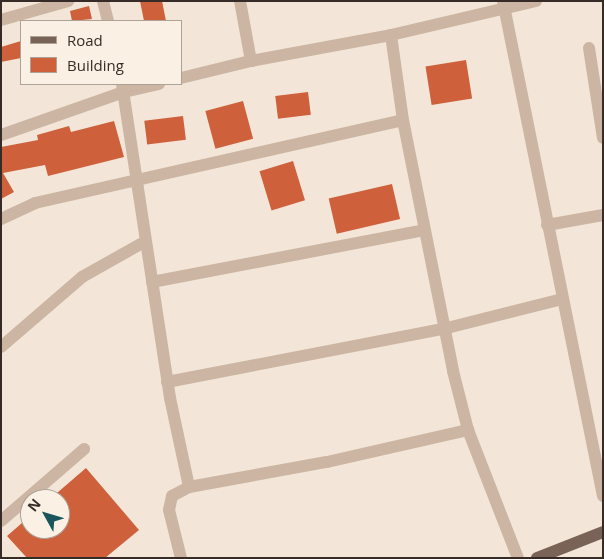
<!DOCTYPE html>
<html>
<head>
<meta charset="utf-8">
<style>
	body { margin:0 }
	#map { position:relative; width:604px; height:559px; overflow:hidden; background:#f3e6d8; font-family:"Open Sans",sans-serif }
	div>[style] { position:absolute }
	.building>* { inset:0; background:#ce603b; transform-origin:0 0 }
	.minor>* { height:12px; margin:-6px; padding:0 6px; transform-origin:6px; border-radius:6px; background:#ccb6a3 }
	.major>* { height:12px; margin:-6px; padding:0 6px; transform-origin:6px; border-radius:6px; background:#796256 }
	span { translate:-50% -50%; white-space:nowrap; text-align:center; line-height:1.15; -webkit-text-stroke:4px #faf1e4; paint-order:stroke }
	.frame { position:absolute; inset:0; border:2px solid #362b26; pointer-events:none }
	.legend { position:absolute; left:20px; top:20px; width:162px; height:65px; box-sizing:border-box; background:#faf1e4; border:1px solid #aca298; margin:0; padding:6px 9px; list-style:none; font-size:15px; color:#362b26 }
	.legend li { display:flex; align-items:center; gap:10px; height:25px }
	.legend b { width:25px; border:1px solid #aca298 }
	.north { position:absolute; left:20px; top:489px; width:50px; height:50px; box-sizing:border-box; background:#faf1e4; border:1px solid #aca298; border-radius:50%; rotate:309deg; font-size:14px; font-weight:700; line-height:20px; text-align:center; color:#362b26 }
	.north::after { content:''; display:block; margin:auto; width:18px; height:22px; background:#19555a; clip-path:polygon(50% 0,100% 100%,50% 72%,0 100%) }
</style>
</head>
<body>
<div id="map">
	<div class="building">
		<div style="clip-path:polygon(140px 1px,162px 1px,166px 21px,144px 21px)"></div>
		<div style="clip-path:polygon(89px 6px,92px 19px,72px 21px,70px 11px)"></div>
		<div style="clip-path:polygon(21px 41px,21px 58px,1px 62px,1px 47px)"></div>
		<div style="left:466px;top:60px;width:39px;height:41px;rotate:81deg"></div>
		<div style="left:308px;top:92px;width:23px;height:33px;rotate:83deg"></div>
		<div style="left:243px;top:101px;width:39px;height:39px;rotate:75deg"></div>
		<div style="left:183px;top:116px;width:24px;height:39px;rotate:83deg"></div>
		<div style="clip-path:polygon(114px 121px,124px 157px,48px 176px,45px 165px,3px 173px,14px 192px,1px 199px,1px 147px,38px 140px,37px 135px,69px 126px,71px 132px)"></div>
		<div style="left:293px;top:161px;width:41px;height:35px;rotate:73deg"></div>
		<div style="left:392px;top:184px;width:36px;height:65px;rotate:77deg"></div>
		<div style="clip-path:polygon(86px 468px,139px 530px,105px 558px,27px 558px,7px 536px,30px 516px,30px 529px,60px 529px,60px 499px,50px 499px)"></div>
	</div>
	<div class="minor">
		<div style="left:103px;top:1px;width:21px;rotate:76deg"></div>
		<div style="left:240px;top:1px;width:61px;rotate:79.6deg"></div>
		<div style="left:503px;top:1px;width:505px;rotate:78.58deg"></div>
		<div style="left:1px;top:20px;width:70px;rotate:-15.8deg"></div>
		<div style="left:391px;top:35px;width:86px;rotate:82deg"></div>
		<div style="left:403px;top:120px;width:256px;rotate:78.7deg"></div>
		<div style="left:453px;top:371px;width:61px;rotate:75.7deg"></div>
		<div style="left:468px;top:430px;width:137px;rotate:68.7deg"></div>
		<div style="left:589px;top:48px;width:91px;rotate:81.2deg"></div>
		<div style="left:181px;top:78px;width:72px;rotate:-13.7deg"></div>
		<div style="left:251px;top:61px;width:142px;rotate:-10.5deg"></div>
		<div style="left:391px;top:35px;width:149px;rotate:-13.2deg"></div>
		<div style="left:122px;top:84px;width:318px;rotate:81.3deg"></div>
		<div style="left:170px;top:398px;width:91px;rotate:77.9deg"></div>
		<div style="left:189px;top:487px;width:19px;rotate:152deg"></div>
		<div style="left:172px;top:496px;width:14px;rotate:102deg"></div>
		<div style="left:169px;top:510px;width:49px;rotate:76deg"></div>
		<div style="left:1px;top:135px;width:130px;rotate:-19.3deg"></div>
		<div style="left:124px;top:92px;width:36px;rotate:-13deg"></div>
		<div style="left:1px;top:219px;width:38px;rotate:-25deg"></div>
		<div style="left:35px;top:203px;width:377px;rotate:-12.7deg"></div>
		<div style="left:547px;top:225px;width:57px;rotate:-10.1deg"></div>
		<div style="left:152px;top:282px;width:277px;rotate:-10.8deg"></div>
		<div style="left:1px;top:347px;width:107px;rotate:-40.8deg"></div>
		<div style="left:82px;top:277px;width:71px;rotate:-29.4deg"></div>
		<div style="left:167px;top:382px;width:281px;rotate:-10.9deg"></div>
		<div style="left:443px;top:329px;width:123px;rotate:-14.1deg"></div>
		<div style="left:189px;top:487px;width:140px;rotate:-10.3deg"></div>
		<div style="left:327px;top:462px;width:145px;rotate:-12.8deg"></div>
		<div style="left:1px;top:521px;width:110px;rotate:-40.9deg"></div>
	</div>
	<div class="major">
		<div style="left:537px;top:558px;width:71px;rotate:-21.5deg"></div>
	</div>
	<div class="frame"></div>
	<ul class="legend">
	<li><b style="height:6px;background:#796256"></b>Road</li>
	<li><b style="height:14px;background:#ce603b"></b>Building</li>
	</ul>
	<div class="north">N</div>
</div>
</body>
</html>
